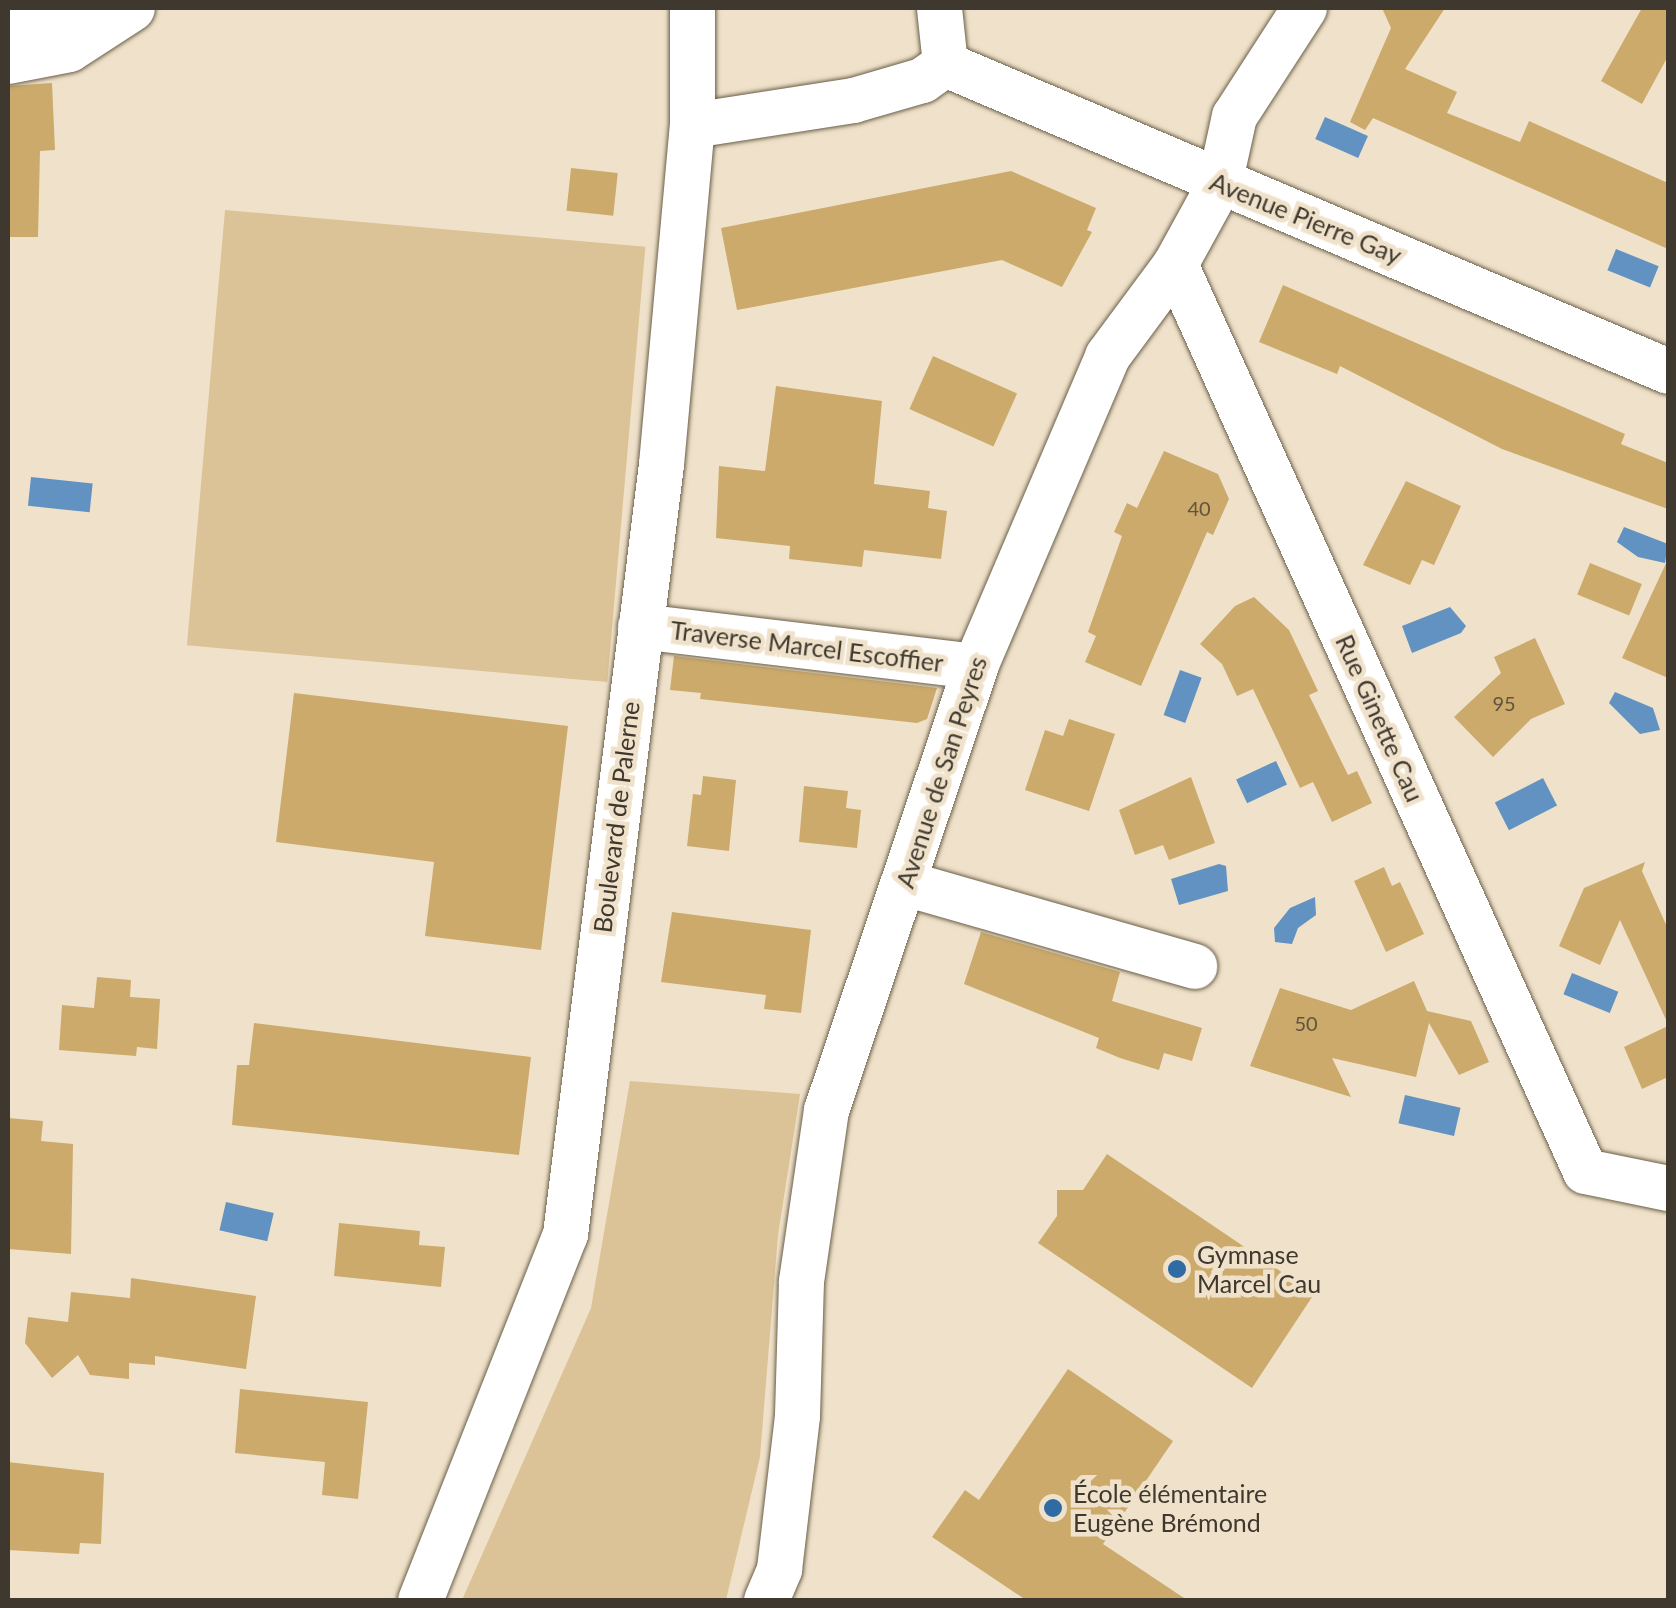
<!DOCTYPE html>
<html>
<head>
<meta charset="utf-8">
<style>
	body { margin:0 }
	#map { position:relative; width:1676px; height:1608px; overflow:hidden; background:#f0e2ca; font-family:Lato,sans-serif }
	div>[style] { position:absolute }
	.green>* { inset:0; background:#dbc397; transform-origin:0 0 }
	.water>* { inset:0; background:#6192c1; transform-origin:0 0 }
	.building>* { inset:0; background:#cbaa6b; transform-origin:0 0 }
	.roads { filter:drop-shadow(0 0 2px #6b5f4a) drop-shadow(0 0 2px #6b5f4a) }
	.minor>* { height:45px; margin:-22.5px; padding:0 22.5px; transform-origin:22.5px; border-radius:22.5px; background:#fff }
	.dots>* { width:28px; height:28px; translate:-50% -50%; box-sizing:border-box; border:5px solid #f0e2ca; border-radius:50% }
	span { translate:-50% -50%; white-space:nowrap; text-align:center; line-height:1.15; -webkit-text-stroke:9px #f0e2ca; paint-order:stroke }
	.number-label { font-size:20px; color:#61543e }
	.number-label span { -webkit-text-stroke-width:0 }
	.street-label { font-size:25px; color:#3e382f }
	.poi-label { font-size:25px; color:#3e382f }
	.left { translate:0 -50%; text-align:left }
	.frame { position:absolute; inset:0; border:10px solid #3e382f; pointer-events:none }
</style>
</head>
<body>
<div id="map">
	<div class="green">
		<div style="left:225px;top:210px;width:422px;height:437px;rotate:5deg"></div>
		<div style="clip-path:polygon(630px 1081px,800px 1094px,778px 1235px,760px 1457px,726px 1600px,462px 1600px,591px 1308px)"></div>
	</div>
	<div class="water">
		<div style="left:1325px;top:117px;width:47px;height:24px;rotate:24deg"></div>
		<div style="left:1616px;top:249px;width:46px;height:23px;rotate:22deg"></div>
		<div style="left:31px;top:477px;width:62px;height:29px;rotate:6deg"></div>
		<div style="clip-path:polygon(1624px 527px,1668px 544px,1665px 563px,1638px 557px,1617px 542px)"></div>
		<div style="clip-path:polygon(1450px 607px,1466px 626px,1461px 633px,1412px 653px,1402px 626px)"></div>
		<div style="left:1180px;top:670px;width:23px;height:48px;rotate:20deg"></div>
		<div style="clip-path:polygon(1615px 692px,1653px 708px,1660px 730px,1640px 734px,1609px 703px)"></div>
		<div style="left:1276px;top:761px;width:26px;height:44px;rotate:65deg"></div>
		<div style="left:1543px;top:778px;width:31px;height:54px;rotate:63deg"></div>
		<div style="clip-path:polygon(1219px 864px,1226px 866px,1228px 891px,1179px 905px,1171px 879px)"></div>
		<div style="clip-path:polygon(1315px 897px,1316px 915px,1298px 928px,1292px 944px,1275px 942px,1274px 928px,1290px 908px)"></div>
		<div style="left:1572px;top:973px;width:50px;height:23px;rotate:22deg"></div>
		<div style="left:1405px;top:1095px;width:57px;height:29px;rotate:13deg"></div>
		<div style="left:226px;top:1202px;width:49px;height:29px;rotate:13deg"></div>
	</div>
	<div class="building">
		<div style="clip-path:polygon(1382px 8px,1445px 8px,1405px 69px,1457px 92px,1447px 113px,1520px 142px,1529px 121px,1668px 183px,1668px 249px,1373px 118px,1365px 130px,1350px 122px,1391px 28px)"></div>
		<div style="clip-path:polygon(1642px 8px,1668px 8px,1668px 56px,1642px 104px,1601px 81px)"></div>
		<div style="clip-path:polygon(52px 83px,55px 150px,40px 151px,38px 237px,8px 237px,8px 86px)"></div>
		<div style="left:571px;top:168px;width:47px;height:43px;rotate:6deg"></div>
		<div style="clip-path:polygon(1011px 171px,1096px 208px,1087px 230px,1092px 232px,1062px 287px,1002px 260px,737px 310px,721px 228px)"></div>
		<div style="clip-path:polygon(1283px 285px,1625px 434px,1621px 444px,1668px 463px,1668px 509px,1502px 449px,1340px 366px,1337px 374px,1259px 342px)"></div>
		<div style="left:933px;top:356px;width:92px;height:58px;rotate:24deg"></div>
		<div style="clip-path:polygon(776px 386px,882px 401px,874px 484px,930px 491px,928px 508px,947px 511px,941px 559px,864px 550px,862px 567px,789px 559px,790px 546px,716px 538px,719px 466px,765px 471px)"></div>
		<div style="clip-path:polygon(1164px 451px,1218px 474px,1229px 499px,1213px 535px,1207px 532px,1141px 686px,1085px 662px,1096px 636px,1088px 632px,1122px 536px,1114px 532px,1127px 503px,1137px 508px)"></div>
		<div style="clip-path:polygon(1406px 481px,1461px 506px,1434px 565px,1422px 560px,1410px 585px,1363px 565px)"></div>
		<div style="clip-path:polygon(1668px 559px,1668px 678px,1622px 658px)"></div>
		<div style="left:1590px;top:563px;width:56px;height:34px;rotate:22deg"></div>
		<div style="clip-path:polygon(1254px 597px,1289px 630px,1318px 691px,1309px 695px,1348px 775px,1357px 771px,1372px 803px,1332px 822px,1313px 782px,1300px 788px,1253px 689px,1237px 696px,1222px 664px,1200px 644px,1235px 606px)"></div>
		<div style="clip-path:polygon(1535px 638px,1565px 704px,1531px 719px,1493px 757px,1454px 717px,1501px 673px,1494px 657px)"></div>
		<div style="clip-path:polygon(674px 656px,937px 688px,927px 719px,917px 723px,700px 699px,701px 693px,670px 690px)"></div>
		<div style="clip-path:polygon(294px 693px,568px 726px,541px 950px,425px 936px,434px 862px,276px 842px)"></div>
		<div style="clip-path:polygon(1069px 719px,1115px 734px,1089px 811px,1025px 790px,1045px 730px,1063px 736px)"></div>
		<div style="clip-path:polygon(703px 776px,736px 780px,729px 851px,687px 846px,693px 794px,701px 795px)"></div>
		<div style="clip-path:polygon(1191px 777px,1215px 843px,1169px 860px,1163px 845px,1135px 855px,1119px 810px)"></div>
		<div style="clip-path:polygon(804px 786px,848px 791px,846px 808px,861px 810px,857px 848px,799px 842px)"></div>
		<div style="clip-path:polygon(1645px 862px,1642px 871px,1668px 929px,1668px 1024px,1620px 920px,1600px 965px,1559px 946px,1584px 888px)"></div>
		<div style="clip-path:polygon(1384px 867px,1392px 886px,1400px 882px,1424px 934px,1386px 952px,1354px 881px)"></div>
		<div style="clip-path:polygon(672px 912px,811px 930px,801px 1013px,764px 1009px,766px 995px,661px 982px)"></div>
		<div style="clip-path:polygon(981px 932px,1120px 972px,1112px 1001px,1202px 1028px,1192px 1061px,1164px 1053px,1159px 1070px,1120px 1058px,1096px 1048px,1099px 1038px,964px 984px)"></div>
		<div style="clip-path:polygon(97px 977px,131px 980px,130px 997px,160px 999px,157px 1049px,137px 1047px,136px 1056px,59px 1050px,62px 1005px,94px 1008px)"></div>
		<div style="clip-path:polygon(1414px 981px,1427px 1011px,1471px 1021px,1489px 1062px,1459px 1075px,1429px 1023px,1416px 1077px,1332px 1058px,1351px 1097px,1250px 1066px,1280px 988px,1351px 1010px)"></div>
		<div style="clip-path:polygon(254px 1023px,531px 1057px,519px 1155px,232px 1125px,237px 1065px,249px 1065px)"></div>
		<div style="clip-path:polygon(1668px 1026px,1668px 1077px,1642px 1089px,1624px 1047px)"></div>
		<div style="clip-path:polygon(8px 1118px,43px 1121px,41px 1141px,73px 1144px,71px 1254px,8px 1249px)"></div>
		<div style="clip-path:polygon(1107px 1154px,1314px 1294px,1252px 1388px,1038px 1243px,1057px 1216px,1057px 1190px,1083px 1190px)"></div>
		<div style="clip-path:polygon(339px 1223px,420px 1231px,419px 1245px,445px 1247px,441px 1287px,334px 1276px)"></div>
		<div style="clip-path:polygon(131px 1278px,256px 1296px,246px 1369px,155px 1356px,155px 1365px,129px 1363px,129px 1379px,90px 1375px,78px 1355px,52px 1378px,25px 1343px,28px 1317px,68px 1322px,71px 1292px,130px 1298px)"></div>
		<div style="clip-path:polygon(1068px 1369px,1173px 1441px,1103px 1544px,1187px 1600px,1026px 1600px,932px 1537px,965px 1490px,979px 1500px)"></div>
		<div style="clip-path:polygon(240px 1389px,368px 1402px,358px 1499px,322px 1495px,325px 1462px,235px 1453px)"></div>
		<div style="clip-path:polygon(8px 1462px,104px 1473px,101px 1544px,80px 1543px,79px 1554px,8px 1550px)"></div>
	</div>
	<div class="roads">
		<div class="minor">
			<div style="left:939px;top:8px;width:56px;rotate:83.9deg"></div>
			<div style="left:8px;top:23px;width:54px;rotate:-4.2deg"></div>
			<div style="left:62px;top:19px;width:26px;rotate:-25deg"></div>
			<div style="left:8px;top:61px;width:62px;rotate:-11.1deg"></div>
			<div style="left:69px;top:49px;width:75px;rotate:-33.1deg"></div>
			<div style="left:945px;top:64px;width:785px;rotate:23.01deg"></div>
			<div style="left:692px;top:125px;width:163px;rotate:-8.8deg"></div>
			<div style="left:853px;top:100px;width:72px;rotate:-16.2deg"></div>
			<div style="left:922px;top:80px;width:28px;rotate:-35deg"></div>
			<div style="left:1175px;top:264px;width:995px;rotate:65.68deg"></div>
			<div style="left:1585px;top:1171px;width:85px;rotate:11.6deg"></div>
			<div style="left:640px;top:626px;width:337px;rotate:6.8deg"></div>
			<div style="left:905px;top:883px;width:301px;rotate:16deg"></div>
			<div style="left:420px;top:1600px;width:394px;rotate:-68.4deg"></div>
			<div style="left:565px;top:1234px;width:776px;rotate:-82.89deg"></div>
			<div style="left:661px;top:464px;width:340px;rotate:-84.8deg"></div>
			<div style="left:692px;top:125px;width:117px;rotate:-90deg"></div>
			<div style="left:766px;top:1600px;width:34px;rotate:-67deg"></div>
			<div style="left:779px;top:1569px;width:155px;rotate:-83.3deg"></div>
			<div style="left:797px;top:1415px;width:134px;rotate:-88.3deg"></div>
			<div style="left:801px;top:1281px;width:173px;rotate:-81.7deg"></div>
			<div style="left:826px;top:1110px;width:468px;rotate:-71.4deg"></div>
			<div style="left:975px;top:666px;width:337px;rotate:-66.9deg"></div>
			<div style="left:1107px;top:356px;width:114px;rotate:-53.5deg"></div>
			<div style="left:1175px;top:264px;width:91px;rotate:-61.2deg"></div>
			<div style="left:1219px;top:184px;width:70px;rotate:-77.6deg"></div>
			<div style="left:1234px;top:116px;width:129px;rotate:-57.1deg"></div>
		</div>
	</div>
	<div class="dots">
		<div style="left:1177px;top:1269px;background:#2f6ca3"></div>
		<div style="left:1053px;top:1508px;background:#2f6ca3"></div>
	</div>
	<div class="number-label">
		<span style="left:1199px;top:508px">40</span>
		<span style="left:1504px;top:703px">95</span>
		<span style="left:1306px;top:1023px">50</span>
	</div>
	<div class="street-label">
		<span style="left:1306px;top:218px;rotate:22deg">Avenue Pierre Gay</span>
		<span style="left:807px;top:646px;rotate:7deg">Traverse Marcel Escoffier</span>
		<span style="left:1380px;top:718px;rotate:66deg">Rue Ginette Cau</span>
		<span style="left:941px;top:772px;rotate:-72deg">Avenue de San Peyres</span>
		<span style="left:616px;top:817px;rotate:-83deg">Boulevard de Palerne</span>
	</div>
	<div class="poi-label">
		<span class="left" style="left:1197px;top:1269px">Gymnase<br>Marcel Cau</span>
		<span class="left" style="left:1073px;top:1508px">École élémentaire<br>Eugène Brémond</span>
	</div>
	<div class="frame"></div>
</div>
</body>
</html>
